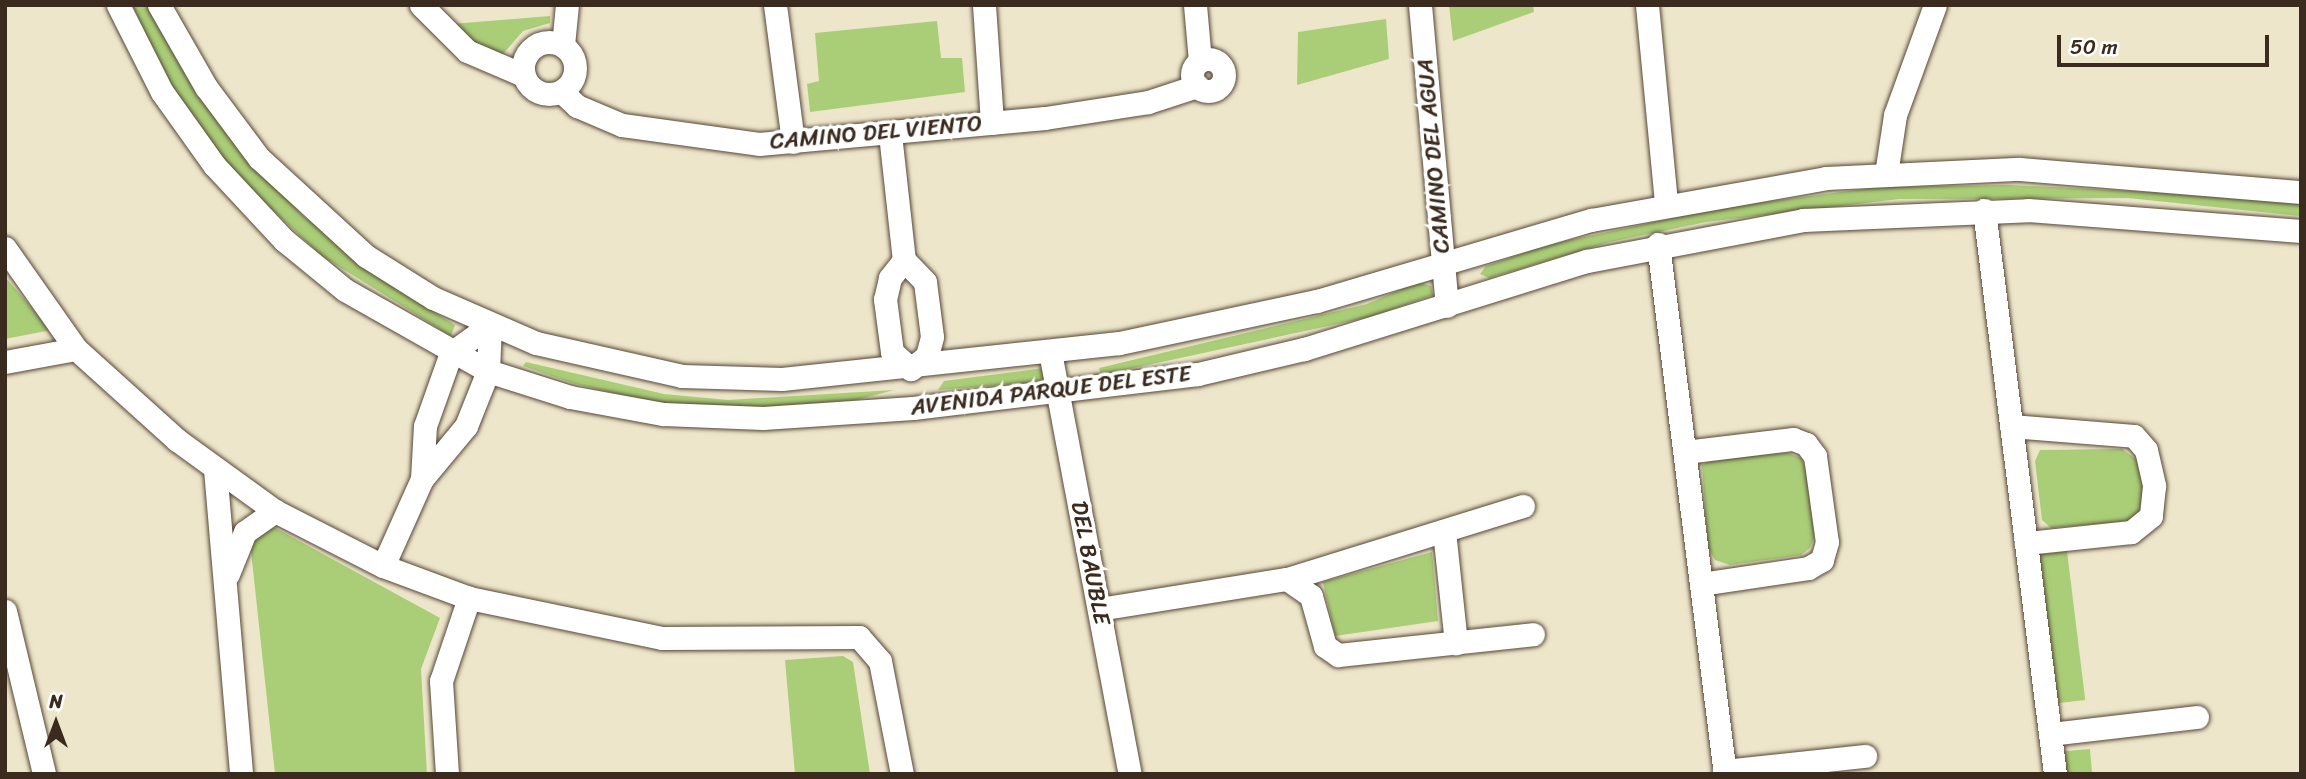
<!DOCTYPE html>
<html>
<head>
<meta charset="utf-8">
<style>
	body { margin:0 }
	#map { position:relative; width:2306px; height:779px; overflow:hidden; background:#eee6ca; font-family:Sriracha,sans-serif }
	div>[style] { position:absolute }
	.green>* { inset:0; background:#aace77; transform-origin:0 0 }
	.roads { filter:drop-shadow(0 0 2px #564638) drop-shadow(0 0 2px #564638) }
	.street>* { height:23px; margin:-11.5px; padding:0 11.5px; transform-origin:11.5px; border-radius:11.5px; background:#fff }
	.street>.ring { margin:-11.5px; padding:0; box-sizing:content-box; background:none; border:23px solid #fff; border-radius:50% }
	span { translate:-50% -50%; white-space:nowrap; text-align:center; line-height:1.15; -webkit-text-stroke:7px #fff; paint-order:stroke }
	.street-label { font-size:23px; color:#3b2a1e }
	.frame { position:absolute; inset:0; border:7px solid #3b2a1e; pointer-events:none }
	.north { position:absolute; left:21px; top:688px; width:70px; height:70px; -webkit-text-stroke:5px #fff; paint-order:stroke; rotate:0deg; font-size:19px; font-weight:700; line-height:28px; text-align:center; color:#3b2a1e }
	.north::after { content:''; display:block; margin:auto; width:24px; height:32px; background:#3b2a1e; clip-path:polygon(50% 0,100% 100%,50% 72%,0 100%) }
	.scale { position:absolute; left:2057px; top:35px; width:212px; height:32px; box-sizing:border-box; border:4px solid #3b2a1e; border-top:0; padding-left:9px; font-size:21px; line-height:24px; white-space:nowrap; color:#3b2a1e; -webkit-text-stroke:5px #fff; paint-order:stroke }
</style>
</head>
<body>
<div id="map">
	<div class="green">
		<div style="clip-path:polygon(132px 5px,148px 5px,257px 162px,303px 216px,386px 282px,455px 325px,451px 336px,322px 256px,234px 174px,178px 98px)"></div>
		<div style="clip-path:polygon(1449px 5px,1533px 5px,1534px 12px,1453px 41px)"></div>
		<div style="clip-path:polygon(550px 16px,550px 23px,523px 31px,503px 54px,489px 56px,452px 24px)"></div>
		<div style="clip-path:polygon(1386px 19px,1389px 59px,1297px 85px,1298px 32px)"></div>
		<div style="clip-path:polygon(937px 21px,941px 58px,962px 58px,965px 92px,810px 112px,807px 84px,819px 81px,815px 33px)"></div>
		<div style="clip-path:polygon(2010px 185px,2251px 197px,2301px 203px,2301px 216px,2128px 198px,1899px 199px,1706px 222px,1610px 242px,1489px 278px,1480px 274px,1486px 266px,1547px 245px,1720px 208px,1879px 187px)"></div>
		<div style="clip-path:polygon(5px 277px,51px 330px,5px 339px)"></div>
		<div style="clip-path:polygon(1418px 282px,1431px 286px,1433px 295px,1370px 317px,1101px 375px,1099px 368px,1367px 304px)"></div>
		<div style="clip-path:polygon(526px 362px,664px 394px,728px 400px,894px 390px,857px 400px,727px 411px,663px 405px,572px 383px,523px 366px)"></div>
		<div style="clip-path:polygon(1044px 368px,1049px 381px,938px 390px,944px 381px)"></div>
		<div style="clip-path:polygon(2122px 449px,2143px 464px,2145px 503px,2139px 520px,2051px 528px,2042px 520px,2035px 461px,2040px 450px)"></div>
		<div style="clip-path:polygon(1788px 453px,1801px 458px,1807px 472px,1815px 535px,1810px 548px,1801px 555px,1730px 565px,1715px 560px,1708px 548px,1702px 465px,1714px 458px)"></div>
		<div style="clip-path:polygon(270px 525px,440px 618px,421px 669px,427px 774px,275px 774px,250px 542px)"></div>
		<div style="left:2067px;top:551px;width:150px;height:28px;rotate:83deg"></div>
		<div style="clip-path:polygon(1432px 552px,1438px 621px,1335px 636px,1323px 582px)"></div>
		<div style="clip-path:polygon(843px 656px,853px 662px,870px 774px,795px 774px,785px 660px)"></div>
		<div style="left:2090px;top:749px;width:25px;height:29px;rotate:85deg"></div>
	</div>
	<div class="roads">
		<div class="street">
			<div style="left:118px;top:5px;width:97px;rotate:63.2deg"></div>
			<div style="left:162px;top:92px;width:90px;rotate:54.5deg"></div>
			<div style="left:214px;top:165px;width:103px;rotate:47deg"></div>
			<div style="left:284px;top:240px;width:79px;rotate:39.3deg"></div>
			<div style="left:345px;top:290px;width:164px;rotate:29.5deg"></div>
			<div style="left:488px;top:371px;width:86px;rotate:17.6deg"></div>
			<div style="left:570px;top:397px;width:95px;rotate:10.4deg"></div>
			<div style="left:663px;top:414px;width:100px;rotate:2.3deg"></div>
			<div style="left:763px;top:418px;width:150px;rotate:-3.8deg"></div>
			<div style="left:913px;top:408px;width:287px;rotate:-6.8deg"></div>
			<div style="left:1198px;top:374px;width:109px;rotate:-13.3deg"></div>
			<div style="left:1304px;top:349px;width:296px;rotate:-17.3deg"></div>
			<div style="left:1587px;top:261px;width:220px;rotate:-10.7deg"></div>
			<div style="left:1803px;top:220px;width:225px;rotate:-2.5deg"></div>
			<div style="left:2028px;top:210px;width:274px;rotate:4.4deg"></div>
			<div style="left:159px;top:5px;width:95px;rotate:60.2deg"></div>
			<div style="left:206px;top:87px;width:89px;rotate:53.3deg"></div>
			<div style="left:259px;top:158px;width:145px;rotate:42.5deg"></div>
			<div style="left:366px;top:256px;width:79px;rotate:32.1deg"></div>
			<div style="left:433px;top:298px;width:112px;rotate:23.6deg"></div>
			<div style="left:536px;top:343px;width:150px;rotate:12.7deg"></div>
			<div style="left:682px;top:376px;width:100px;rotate:1.7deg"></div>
			<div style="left:782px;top:379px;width:339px;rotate:-6.1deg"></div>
			<div style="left:1119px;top:343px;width:202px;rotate:-12deg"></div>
			<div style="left:1317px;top:301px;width:286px;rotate:-16.5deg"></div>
			<div style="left:1591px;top:220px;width:239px;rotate:-10.1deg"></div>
			<div style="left:1826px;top:178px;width:194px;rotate:-2.7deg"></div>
			<div style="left:2020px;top:169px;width:282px;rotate:4.7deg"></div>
			<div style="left:421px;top:5px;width:65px;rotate:45deg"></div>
			<div style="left:467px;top:51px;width:61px;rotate:23.2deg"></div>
			<div style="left:775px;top:5px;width:138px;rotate:82.5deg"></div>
			<div style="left:984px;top:5px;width:118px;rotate:86.1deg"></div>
			<div style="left:1195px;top:5px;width:56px;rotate:84.9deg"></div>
			<div style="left:1420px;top:5px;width:302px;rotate:84.9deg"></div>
			<div style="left:1647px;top:5px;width:199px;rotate:84.5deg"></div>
			<div class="ring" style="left:523px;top:42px;width:29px;height:29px"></div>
			<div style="left:563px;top:45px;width:40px;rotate:-84.3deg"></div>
			<div class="ring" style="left:1192px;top:59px;width:9px;height:9px"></div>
			<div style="left:562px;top:92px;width:21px;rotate:43deg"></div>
			<div style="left:577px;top:106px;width:49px;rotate:22.9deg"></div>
			<div style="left:622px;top:125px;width:138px;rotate:7.9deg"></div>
			<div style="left:759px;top:144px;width:287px;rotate:-5.2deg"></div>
			<div style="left:1045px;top:118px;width:104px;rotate:-8.8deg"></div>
			<div style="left:1148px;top:102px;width:52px;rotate:-18.1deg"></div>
			<div style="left:890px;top:134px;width:127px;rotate:83.7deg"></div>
			<div style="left:1886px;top:174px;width:60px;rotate:-81.3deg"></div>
			<div style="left:1895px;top:115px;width:117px;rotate:-70deg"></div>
			<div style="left:1984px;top:210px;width:568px;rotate:82.82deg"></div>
			<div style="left:1658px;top:244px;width:534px;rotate:82.8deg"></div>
			<div style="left:5px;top:248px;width:123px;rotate:54.9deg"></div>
			<div style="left:904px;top:260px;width:30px;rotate:46deg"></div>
			<div style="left:925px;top:282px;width:55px;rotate:82.7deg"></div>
			<div style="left:932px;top:337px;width:20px;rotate:105deg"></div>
			<div style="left:927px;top:356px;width:21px;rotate:141deg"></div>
			<div style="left:904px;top:260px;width:23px;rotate:128deg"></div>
			<div style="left:890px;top:278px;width:22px;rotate:103deg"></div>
			<div style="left:885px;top:299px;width:53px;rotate:82.5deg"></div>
			<div style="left:892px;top:352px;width:25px;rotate:42deg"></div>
			<div style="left:1050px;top:352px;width:430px;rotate:79.3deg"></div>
			<div style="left:5px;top:362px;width:72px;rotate:-10.4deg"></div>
			<div style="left:76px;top:349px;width:136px;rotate:42deg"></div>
			<div style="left:177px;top:440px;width:121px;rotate:35.9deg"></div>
			<div style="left:275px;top:511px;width:121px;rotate:27deg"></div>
			<div style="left:383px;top:566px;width:92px;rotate:20.4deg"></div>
			<div style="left:469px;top:598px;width:197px;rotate:11.7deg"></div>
			<div style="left:662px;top:638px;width:197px;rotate:-0.3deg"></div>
			<div style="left:859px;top:637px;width:32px;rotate:49deg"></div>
			<div style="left:880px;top:661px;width:115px;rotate:79deg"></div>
			<div style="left:2011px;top:426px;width:123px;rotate:4.6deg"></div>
			<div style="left:2134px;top:436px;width:18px;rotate:49deg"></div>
			<div style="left:2146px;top:450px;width:37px;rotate:77deg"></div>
			<div style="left:2154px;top:486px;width:30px;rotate:96deg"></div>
			<div style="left:2151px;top:516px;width:26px;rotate:141deg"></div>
			<div style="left:2131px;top:532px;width:106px;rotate:174deg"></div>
			<div style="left:1685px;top:452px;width:109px;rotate:-6.9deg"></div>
			<div style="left:1793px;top:439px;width:14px;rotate:21deg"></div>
			<div style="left:1806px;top:444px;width:15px;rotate:53deg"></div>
			<div style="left:1815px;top:456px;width:87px;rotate:82.1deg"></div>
			<div style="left:1827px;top:542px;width:19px;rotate:106deg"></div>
			<div style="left:1822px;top:560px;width:16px;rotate:150deg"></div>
			<div style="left:1808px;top:568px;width:108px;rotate:171.5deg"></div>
			<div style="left:215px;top:469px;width:306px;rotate:85.1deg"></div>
			<div style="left:422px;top:479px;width:69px;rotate:-50.3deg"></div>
			<div style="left:466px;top:426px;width:59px;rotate:-68.2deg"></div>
			<div style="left:488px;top:371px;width:46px;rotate:-87.5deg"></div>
			<div style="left:1444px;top:531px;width:113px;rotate:83.9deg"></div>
			<div style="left:383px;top:566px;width:95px;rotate:-65.9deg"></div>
			<div style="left:422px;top:479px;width:53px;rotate:-86.8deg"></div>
			<div style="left:425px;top:426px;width:77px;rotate:-70.4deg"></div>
			<div style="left:451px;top:353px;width:48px;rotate:-35.7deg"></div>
			<div style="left:228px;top:574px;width:45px;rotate:-68deg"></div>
			<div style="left:245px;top:532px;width:37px;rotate:-35deg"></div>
			<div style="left:1287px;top:579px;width:29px;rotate:35deg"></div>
			<div style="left:1311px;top:596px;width:52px;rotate:74.4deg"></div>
			<div style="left:1325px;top:646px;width:16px;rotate:35deg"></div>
			<div style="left:1338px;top:655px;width:196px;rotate:-6.1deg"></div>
			<div style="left:1099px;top:609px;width:190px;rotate:-9.1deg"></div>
			<div style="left:1287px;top:579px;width:247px;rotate:-17.2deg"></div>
			<div style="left:5px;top:611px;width:168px;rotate:76.5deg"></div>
			<div style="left:2050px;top:734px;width:148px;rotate:-6.6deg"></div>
			<div style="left:1724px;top:771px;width:142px;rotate:-6.1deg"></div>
			<div style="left:447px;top:774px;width:93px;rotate:-93.7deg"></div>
			<div style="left:441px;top:681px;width:88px;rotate:-71.4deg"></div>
		</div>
	</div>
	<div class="street-label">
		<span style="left:876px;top:133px;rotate:-5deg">CAMINO DEL VIENTO</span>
		<span style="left:1434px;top:156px;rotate:-95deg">CAMINO DEL AGUA</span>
		<span style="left:1051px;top:391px;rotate:-7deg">AVENIDA PARQUE DEL ESTE</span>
		<span style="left:1090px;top:563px;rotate:79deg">DEL BAUBLE</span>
	</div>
	<div class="frame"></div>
	<div class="north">N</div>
	<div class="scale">50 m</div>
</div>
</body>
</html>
